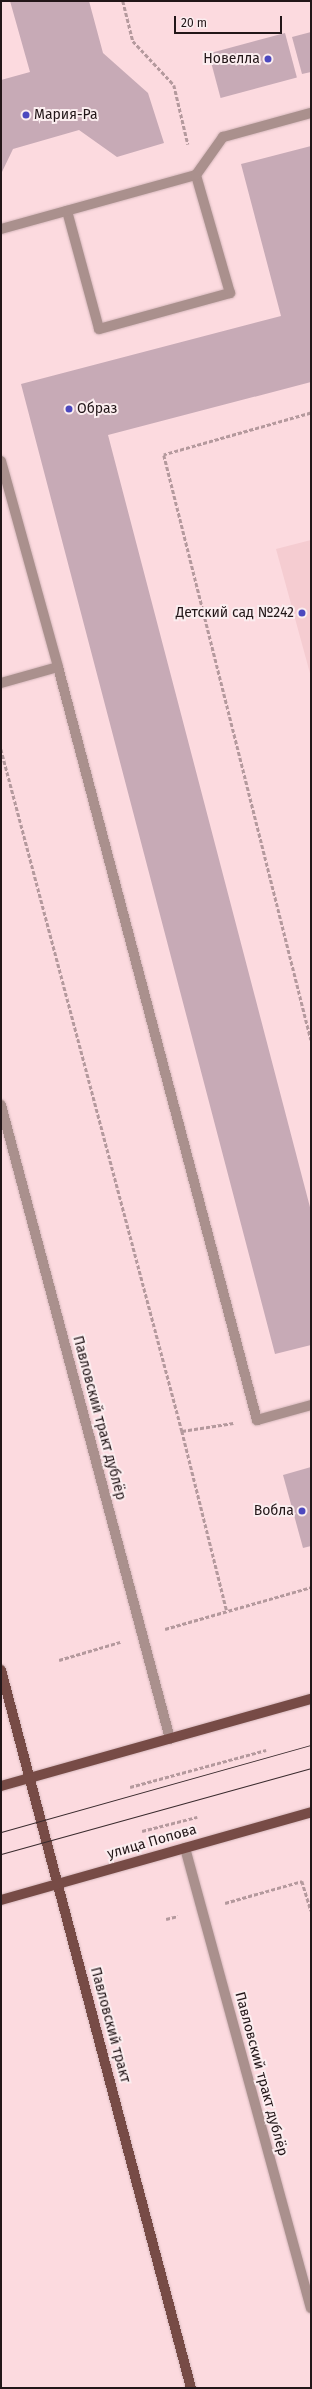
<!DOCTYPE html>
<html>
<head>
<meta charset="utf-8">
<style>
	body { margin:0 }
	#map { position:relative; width:312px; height:2389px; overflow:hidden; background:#fcdadf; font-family:"Fira Sans",sans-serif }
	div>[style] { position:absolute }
	.built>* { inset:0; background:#f5ccd1 }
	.building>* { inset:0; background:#c7aab6; transform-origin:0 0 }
	.path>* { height:2.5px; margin-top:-1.25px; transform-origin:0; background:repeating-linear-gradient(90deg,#b4999d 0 4px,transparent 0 6px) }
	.roads { filter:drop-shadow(0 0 1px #d5b7bb) drop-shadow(0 0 1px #d5b7bb) }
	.minor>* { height:10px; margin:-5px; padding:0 5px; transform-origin:5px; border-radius:5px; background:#aa908d }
	.major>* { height:10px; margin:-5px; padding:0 5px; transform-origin:5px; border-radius:5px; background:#774b46 }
	.tram>* { height:1px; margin:-0.5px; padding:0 0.5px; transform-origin:0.5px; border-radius:0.5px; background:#392a2d }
	.dots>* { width:11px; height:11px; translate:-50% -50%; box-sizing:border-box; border:2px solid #fbedef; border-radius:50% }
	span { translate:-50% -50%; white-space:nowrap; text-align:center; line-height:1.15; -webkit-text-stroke:4px #fbedef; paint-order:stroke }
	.poi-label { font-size:14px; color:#221618 }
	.right { translate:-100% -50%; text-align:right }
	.left { translate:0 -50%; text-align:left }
	.street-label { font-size:14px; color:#221618 }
	.frame { position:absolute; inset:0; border:2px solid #221618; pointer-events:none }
	.scale { position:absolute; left:174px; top:16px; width:108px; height:18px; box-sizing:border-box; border:2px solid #221618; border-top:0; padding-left:5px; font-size:12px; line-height:14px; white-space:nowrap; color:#221618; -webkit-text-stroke:3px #fbedef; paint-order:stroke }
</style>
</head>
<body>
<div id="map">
	<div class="built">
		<div style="clip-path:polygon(311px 540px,311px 677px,276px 549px)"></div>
	</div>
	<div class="building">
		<div style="clip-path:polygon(10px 1px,89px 1px,103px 53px,148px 93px,164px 143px,117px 157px,79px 130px,13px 149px,1px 174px,1px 80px,30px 72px)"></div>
		<div style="clip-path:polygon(311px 32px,311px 72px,302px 74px,292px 37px)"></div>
		<div style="left:285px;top:33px;width:46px;height:79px;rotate:75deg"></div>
		<div style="clip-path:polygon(311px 146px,311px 382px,108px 435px,311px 1211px,311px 1345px,275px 1354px,21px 384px,281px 316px,241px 164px)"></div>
		<div style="clip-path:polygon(311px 1467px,311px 1546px,303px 1548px,283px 1475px)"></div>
	</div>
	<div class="path">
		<div style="left:123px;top:1px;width:41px;rotate:76deg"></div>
		<div style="left:133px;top:41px;width:60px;rotate:47deg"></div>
		<div style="left:174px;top:85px;width:61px;rotate:76.7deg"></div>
		<div style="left:311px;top:413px;width:153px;rotate:164.1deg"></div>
		<div style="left:164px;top:455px;width:603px;rotate:75.89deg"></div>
		<div style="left:1px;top:749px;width:706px;rotate:75.14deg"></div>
		<div style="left:182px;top:1431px;width:186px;rotate:76deg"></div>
		<div style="left:182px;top:1431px;width:52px;rotate:-8.9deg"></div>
		<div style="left:165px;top:1629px;width:152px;rotate:-16deg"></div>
		<div style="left:59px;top:1660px;width:64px;rotate:-16.4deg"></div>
		<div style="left:130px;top:1787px;width:141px;rotate:-15.2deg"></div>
		<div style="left:142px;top:1831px;width:57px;rotate:-14.3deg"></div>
		<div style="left:225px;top:1903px;width:80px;rotate:-15.9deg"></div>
		<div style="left:302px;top:1881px;width:31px;rotate:73deg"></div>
		<div style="left:166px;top:1919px;width:12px;rotate:-14deg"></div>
	</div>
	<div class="roads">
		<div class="minor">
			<div style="left:67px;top:211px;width:122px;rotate:74.8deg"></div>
			<div style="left:99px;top:329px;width:136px;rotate:-15.4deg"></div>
			<div style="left:230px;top:293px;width:123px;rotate:-106.1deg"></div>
			<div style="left:1px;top:229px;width:202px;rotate:-15.5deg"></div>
			<div style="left:196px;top:175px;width:47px;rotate:-54.6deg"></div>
			<div style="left:223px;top:137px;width:91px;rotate:-15.3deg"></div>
			<div style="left:1px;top:461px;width:214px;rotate:74.5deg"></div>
			<div style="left:1px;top:683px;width:59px;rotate:-15.7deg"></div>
			<div style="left:58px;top:667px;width:779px;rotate:75.2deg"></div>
			<div style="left:257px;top:1420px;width:56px;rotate:-15.5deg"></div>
			<div style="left:1px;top:1105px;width:656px;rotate:75.07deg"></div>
			<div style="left:185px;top:1848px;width:477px;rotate:74.7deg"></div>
		</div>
		<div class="major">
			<div style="left:1px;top:1670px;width:743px;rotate:75.18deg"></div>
			<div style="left:1px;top:1786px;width:322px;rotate:-15.7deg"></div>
			<div style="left:1px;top:1900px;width:322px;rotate:-15.8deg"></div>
		</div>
	</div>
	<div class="tram">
		<div style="left:1px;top:1832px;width:322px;rotate:-15.7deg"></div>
		<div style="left:1px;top:1854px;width:322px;rotate:-15.5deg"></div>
	</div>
	<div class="dots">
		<div style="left:268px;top:59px;background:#4c48bf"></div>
		<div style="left:26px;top:115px;background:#4c48bf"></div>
		<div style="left:69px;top:409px;background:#4c48bf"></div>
		<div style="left:302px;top:613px;background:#4c48bf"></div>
		<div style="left:302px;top:1511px;background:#4c48bf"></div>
	</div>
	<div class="poi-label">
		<span class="right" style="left:260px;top:59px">Новелла</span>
		<span class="left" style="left:34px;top:115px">Мария-Ра</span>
		<span class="left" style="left:77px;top:409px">Образ</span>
		<span class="right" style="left:294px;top:613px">Детский сад №242</span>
		<span class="right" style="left:294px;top:1511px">Вобла</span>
	</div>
	<div class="street-label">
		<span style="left:99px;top:1418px;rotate:75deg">Павловский тракт дублёр</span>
		<span style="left:152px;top:1842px;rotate:-16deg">улица Попова</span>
		<span style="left:110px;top:2025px;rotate:75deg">Павловский тракт</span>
		<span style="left:261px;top:2074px;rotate:75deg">Павловский тракт дублёр</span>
	</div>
	<div class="frame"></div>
	<div class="scale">20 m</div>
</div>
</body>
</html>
